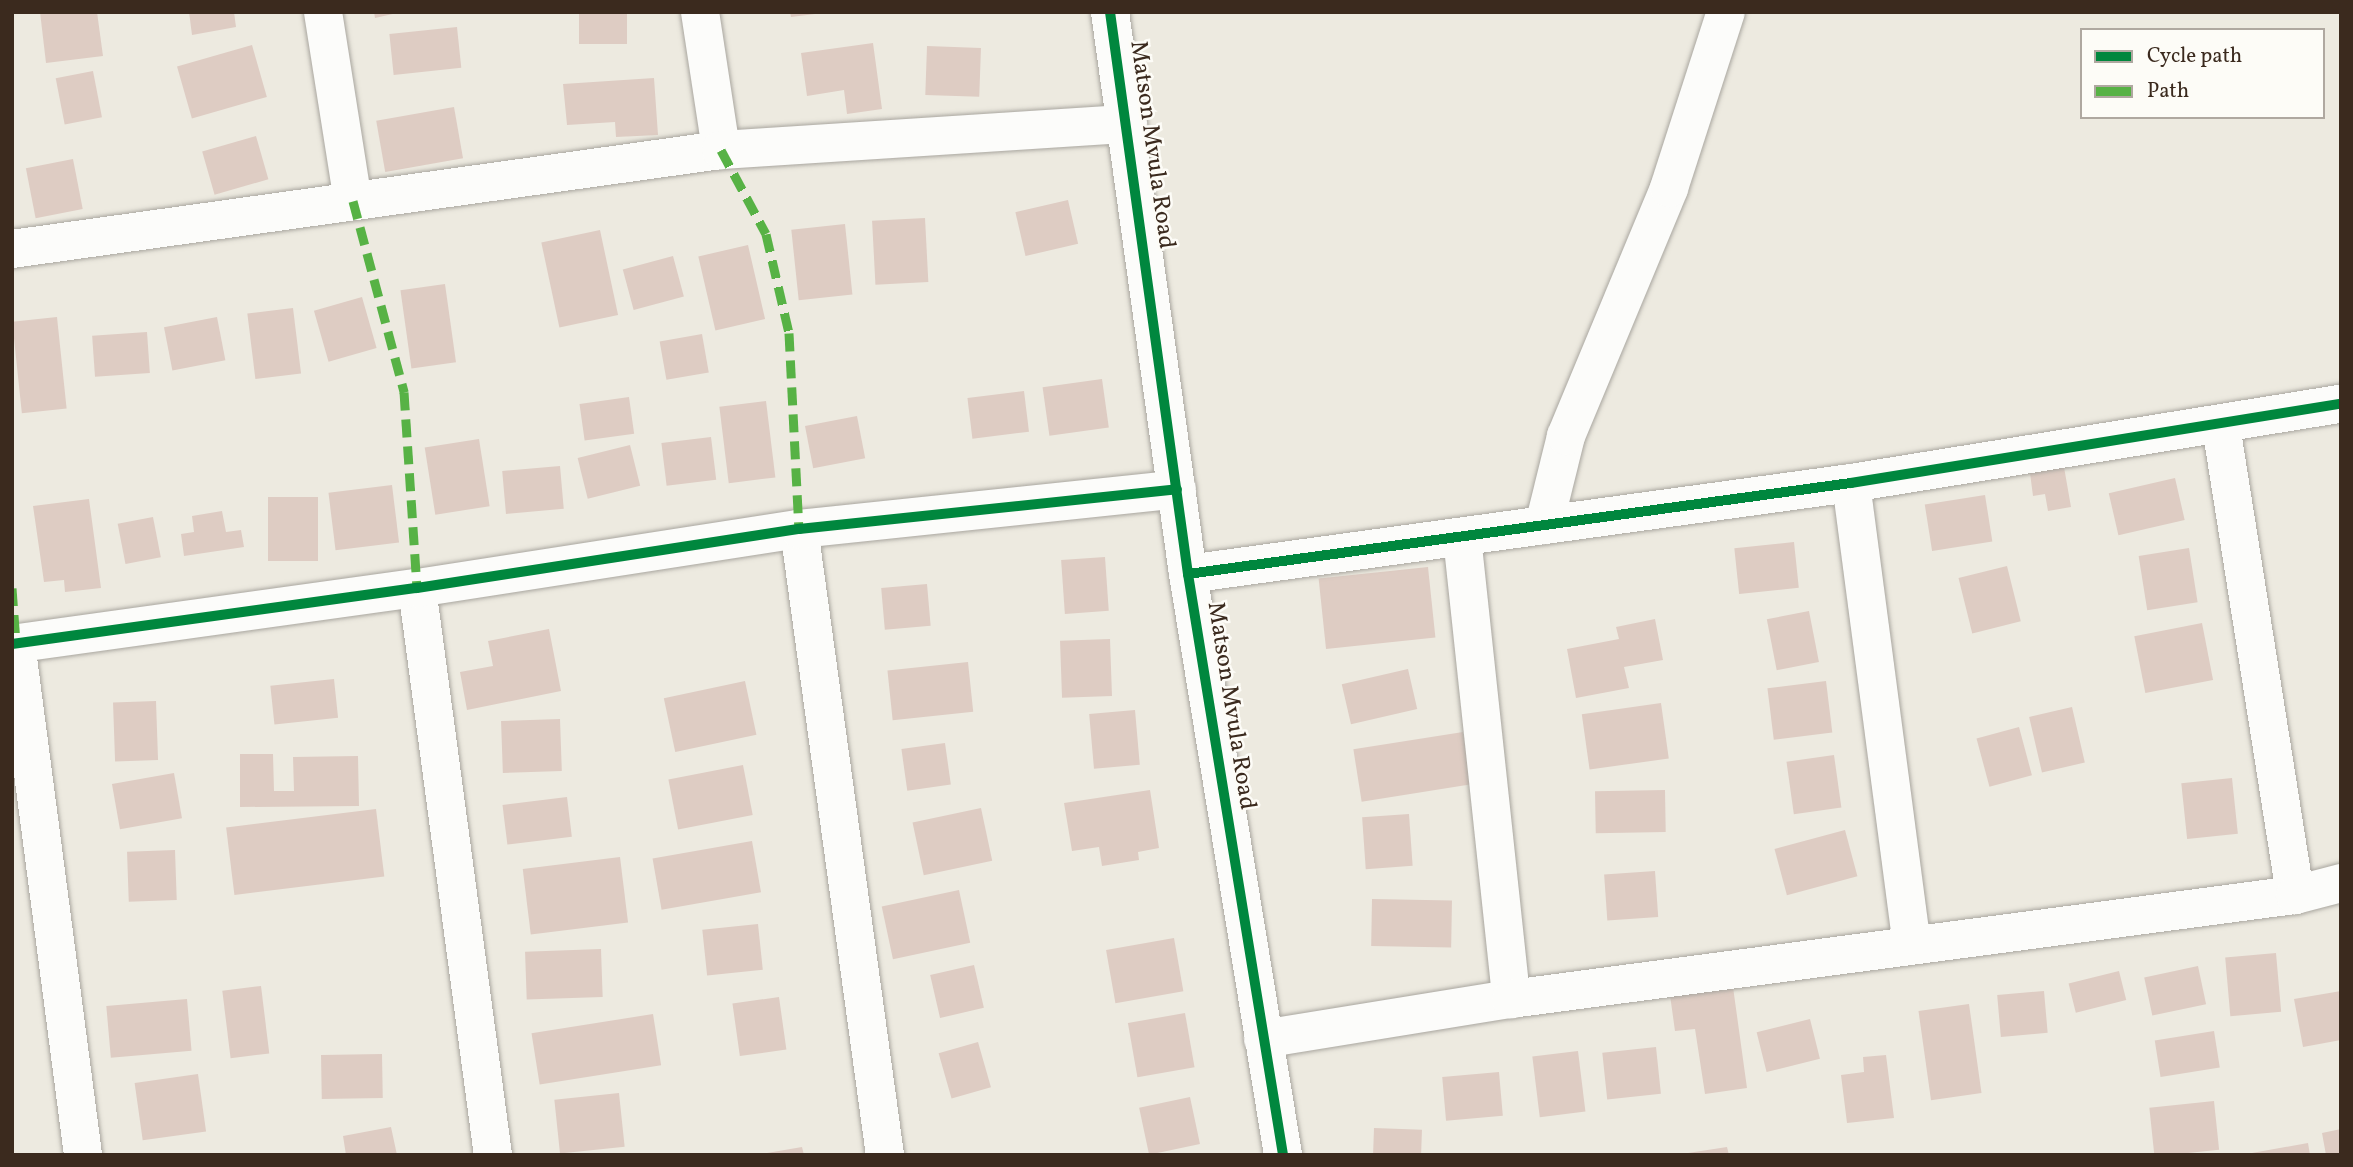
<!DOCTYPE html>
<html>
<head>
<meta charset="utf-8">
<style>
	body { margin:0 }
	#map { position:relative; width:2353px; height:1167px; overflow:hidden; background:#edeae0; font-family:Vollkorn,serif }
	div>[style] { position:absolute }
	.building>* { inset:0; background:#deccc3; transform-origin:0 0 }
	.roads { filter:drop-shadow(0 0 2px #a9a69f) drop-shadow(0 0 2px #a9a69f) }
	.minor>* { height:38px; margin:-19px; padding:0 19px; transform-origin:19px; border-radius:19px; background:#fcfcfa }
	.quiet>* { height:9px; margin-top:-4.5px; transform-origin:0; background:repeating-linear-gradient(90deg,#57b245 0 18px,transparent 0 27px) }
	.cycleway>* { height:10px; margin:-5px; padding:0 5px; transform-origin:5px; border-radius:5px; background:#00873e }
	span { translate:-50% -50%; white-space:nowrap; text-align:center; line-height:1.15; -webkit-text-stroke:5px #fdfcf7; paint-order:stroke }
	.street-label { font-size:24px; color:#3b2a1e }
	.frame { position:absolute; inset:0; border:14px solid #3b2a1e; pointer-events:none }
	.legend { position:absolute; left:2080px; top:28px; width:245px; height:91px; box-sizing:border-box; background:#fdfcf7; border:2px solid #afa8a0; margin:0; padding:9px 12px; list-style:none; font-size:21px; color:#3b2a1e }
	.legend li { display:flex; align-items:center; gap:14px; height:35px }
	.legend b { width:35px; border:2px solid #afa8a0 }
</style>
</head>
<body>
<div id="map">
	<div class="building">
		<div style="clip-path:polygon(40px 12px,97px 12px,103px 56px,46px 63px)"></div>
		<div style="clip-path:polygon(189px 12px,234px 12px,236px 27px,192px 35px)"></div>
		<div style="clip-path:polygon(374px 12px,397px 12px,397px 13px,375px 18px)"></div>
		<div style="left:579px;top:12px;width:48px;height:32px"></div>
		<div style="clip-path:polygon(790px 12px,814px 12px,815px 14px,791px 17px)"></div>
		<div style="left:457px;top:27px;width:41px;height:68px;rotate:84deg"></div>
		<div style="clip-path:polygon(873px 43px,882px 109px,847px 114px,844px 90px,807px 96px,801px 53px)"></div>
		<div style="left:252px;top:45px;width:54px;height:78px;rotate:74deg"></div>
		<div style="left:927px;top:46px;width:54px;height:49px;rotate:2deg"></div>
		<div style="left:93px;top:71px;width:47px;height:38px;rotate:79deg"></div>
		<div style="clip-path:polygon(654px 78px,658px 135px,616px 137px,615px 122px,567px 125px,563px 84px)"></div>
		<div style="left:454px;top:107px;width:52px;height:79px;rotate:80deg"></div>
		<div style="left:256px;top:136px;width:45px;height:56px;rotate:74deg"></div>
		<div style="left:73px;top:159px;width:51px;height:48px;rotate:79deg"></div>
		<div style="left:1068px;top:200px;width:45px;height:54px;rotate:77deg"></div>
		<div style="left:925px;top:218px;width:64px;height:53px;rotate:87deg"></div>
		<div style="left:845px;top:224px;width:71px;height:54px;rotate:84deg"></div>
		<div style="left:600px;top:230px;width:87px;height:60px;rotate:78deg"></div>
		<div style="left:748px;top:245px;width:76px;height:51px;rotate:77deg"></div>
		<div style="left:673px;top:256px;width:42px;height:52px;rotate:75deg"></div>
		<div style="left:445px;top:284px;width:79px;height:45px;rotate:82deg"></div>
		<div style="left:362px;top:297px;width:53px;height:50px;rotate:74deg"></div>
		<div style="left:293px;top:308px;width:66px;height:46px;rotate:83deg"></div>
		<div style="left:57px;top:317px;width:92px;height:45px;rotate:84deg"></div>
		<div style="left:217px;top:317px;width:44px;height:54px;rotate:79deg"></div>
		<div style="left:147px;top:332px;width:41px;height:55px;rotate:86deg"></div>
		<div style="left:702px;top:334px;width:39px;height:43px;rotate:80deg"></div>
		<div style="left:1102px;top:379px;width:49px;height:60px;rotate:82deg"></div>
		<div style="left:1024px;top:391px;width:41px;height:57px;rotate:83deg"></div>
		<div style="left:629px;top:397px;width:37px;height:50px;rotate:82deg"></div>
		<div style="left:766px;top:401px;width:77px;height:47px;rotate:83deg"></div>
		<div style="left:857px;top:416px;width:43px;height:53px;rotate:79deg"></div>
		<div style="left:711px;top:437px;width:43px;height:50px;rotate:83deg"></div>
		<div style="left:479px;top:439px;width:68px;height:55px;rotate:81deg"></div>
		<div style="left:630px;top:445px;width:42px;height:54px;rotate:76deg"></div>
		<div style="left:560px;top:466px;width:43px;height:58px;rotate:85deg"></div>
		<div style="clip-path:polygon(2064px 467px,2071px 507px,2048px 511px,2045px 494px,2033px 496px,2030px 473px)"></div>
		<div style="left:2175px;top:478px;width:43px;height:68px;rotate:77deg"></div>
		<div style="left:392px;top:485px;width:58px;height:64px;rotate:83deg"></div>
		<div style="left:1985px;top:495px;width:47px;height:61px;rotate:81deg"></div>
		<div style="left:268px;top:497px;width:50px;height:64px"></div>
		<div style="clip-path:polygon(89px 499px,101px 588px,65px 592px,64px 580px,44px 582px,33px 506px)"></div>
		<div style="clip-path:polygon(222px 511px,226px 532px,241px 530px,244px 547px,184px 556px,181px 534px,194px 532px,192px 516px)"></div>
		<div style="left:153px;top:517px;width:41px;height:36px;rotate:79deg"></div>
		<div style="left:1794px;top:542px;width:46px;height:60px;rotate:84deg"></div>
		<div style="left:2189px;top:548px;width:55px;height:51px;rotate:81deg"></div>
		<div style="left:1105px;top:557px;width:54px;height:44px;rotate:86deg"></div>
		<div style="left:2007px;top:566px;width:57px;height:50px;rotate:76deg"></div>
		<div style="left:1428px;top:567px;width:71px;height:110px;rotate:84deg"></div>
		<div style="left:927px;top:584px;width:42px;height:46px;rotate:85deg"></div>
		<div style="left:1809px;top:611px;width:52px;height:43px;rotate:79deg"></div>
		<div style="clip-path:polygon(1655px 619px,1663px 660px,1624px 667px,1629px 688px,1576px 698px,1567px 649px,1619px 639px,1616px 627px)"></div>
		<div style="left:2202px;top:623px;width:58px;height:69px;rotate:79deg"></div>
		<div style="clip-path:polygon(549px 629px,561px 691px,467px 710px,460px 672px,493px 666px,488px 641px)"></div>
		<div style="left:1110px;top:639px;width:57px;height:50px;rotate:88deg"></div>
		<div style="left:968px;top:662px;width:50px;height:81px;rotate:84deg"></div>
		<div style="left:1408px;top:669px;width:41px;height:68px;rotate:77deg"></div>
		<div style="left:334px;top:679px;width:39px;height:64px;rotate:84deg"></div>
		<div style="left:745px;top:681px;width:55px;height:83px;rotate:78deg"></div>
		<div style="left:1826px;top:681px;width:52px;height:59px;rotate:83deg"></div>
		<div style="left:156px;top:701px;width:59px;height:43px;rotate:88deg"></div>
		<div style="left:1661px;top:703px;width:56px;height:80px;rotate:82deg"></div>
		<div style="left:2072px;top:707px;width:57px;height:44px;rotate:77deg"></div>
		<div style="left:1135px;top:710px;width:55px;height:46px;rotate:85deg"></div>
		<div style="left:560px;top:719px;width:52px;height:59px;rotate:88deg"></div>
		<div style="left:2019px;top:727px;width:50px;height:44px;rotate:75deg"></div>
		<div style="left:1463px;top:732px;width:53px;height:111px;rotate:81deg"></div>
		<div style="left:945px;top:743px;width:42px;height:44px;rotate:82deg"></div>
		<div style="clip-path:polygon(240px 754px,273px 754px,274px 791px,294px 791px,293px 757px,358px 756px,359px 806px,240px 807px)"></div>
		<div style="left:1834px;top:755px;width:53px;height:48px;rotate:82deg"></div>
		<div style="left:743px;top:765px;width:51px;height:76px;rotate:79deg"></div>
		<div style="left:174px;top:773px;width:46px;height:63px;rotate:80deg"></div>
		<div style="left:2232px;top:778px;width:56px;height:51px;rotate:84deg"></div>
		<div style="clip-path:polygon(1150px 790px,1159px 848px,1138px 852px,1139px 860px,1102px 866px,1099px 847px,1072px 851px,1064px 803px)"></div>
		<div style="left:1665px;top:790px;width:42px;height:70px;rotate:89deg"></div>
		<div style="left:567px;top:797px;width:40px;height:65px;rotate:83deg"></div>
		<div style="left:981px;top:808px;width:54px;height:70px;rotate:78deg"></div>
		<div style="left:376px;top:809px;width:68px;height:151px;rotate:83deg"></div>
		<div style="left:1409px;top:814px;width:52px;height:47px;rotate:86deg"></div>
		<div style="left:1845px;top:830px;width:48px;height:73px;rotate:75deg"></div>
		<div style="left:752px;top:841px;width:52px;height:101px;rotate:80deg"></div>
		<div style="left:175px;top:850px;width:50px;height:48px;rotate:88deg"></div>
		<div style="left:620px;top:857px;width:66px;height:98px;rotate:83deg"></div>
		<div style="left:1655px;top:871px;width:46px;height:51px;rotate:86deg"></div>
		<div style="left:959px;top:890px;width:54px;height:79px;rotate:78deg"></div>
		<div style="left:1372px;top:899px;width:80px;height:47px;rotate:1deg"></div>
		<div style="left:758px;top:924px;width:46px;height:56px;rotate:84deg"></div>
		<div style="left:1174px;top:938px;width:54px;height:69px;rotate:80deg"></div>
		<div style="left:601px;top:949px;width:48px;height:76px;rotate:88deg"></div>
		<div style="left:2276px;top:953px;width:59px;height:51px;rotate:85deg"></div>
		<div style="left:974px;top:965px;width:44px;height:45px;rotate:77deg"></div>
		<div style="left:2198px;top:966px;width:39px;height:55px;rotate:78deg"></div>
		<div style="left:2119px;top:971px;width:30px;height:52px;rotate:76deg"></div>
		<div style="left:261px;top:986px;width:68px;height:39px;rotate:83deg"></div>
		<div style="clip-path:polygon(1733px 987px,1747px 1088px,1705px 1094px,1695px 1029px,1675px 1031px,1670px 995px)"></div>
		<div style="left:2044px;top:991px;width:42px;height:47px;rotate:85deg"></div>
		<div style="clip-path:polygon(2341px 991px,2341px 1040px,2303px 1047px,2294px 999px)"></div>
		<div style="left:779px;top:997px;width:53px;height:47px;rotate:82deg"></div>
		<div style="left:187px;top:999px;width:52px;height:81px;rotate:85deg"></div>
		<div style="left:1969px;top:1004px;width:90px;height:51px;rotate:82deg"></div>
		<div style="left:1185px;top:1013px;width:55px;height:58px;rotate:80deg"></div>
		<div style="left:653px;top:1014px;width:52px;height:123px;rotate:81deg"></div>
		<div style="left:1810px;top:1019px;width:41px;height:55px;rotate:76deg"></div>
		<div style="left:2214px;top:1031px;width:37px;height:60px;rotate:81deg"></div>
		<div style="left:978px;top:1042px;width:47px;height:41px;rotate:74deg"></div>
		<div style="left:1656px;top:1047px;width:47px;height:54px;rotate:84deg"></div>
		<div style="left:1578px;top:1051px;width:61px;height:46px;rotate:83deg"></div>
		<div style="left:382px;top:1054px;width:44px;height:61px;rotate:89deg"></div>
		<div style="clip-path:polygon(1886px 1055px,1894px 1118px,1847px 1123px,1841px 1075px,1864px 1072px,1863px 1057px)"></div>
		<div style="left:1499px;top:1072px;width:44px;height:57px;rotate:85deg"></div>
		<div style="left:198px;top:1074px;width:58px;height:64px;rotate:82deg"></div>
		<div style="left:619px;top:1093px;width:54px;height:65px;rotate:84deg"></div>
		<div style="left:1190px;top:1097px;width:48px;height:52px;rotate:78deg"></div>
		<div style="left:2214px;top:1101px;width:49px;height:65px;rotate:84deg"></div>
		<div style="clip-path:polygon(391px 1127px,397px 1155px,346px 1155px,343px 1136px)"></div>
		<div style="left:1374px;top:1128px;width:48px;height:27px;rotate:2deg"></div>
		<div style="clip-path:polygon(2341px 1129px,2341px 1155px,2326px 1155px,2322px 1133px)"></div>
		<div style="clip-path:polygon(2308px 1143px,2310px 1155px,2253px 1155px,2252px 1153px)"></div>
		<div style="clip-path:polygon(802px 1147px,804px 1155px,767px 1155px,767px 1153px)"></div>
		<div style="clip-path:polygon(1727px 1147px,1729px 1155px,1689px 1155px,1688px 1153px)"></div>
	</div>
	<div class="roads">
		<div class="minor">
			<div style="left:323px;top:12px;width:191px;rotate:81deg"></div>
			<div style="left:700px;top:12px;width:140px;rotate:81.3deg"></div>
			<div style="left:1110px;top:12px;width:567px;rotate:82.1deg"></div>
			<div style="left:1188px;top:574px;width:589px;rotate:80.71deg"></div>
			<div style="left:12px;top:249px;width:716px;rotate:-7.95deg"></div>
			<div style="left:721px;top:150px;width:408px;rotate:-3.7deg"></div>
			<div style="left:2221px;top:426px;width:475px;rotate:81deg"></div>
			<div style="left:1851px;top:483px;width:466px;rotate:82.5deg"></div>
			<div style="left:1544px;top:525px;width:92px;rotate:-76.1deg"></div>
			<div style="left:1566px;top:436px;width:269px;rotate:-67.4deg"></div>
			<div style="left:1669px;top:188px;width:185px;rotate:-72.1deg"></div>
			<div style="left:799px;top:529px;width:632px;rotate:82.18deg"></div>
			<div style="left:1462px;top:537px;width:465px;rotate:83.9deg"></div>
			<div style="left:1188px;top:574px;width:669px;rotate:-7.82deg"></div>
			<div style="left:1851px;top:483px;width:496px;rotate:-9.2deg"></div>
			<div style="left:417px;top:588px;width:572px;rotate:82.37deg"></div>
			<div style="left:16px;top:643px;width:516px;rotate:82.54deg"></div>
			<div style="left:12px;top:644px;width:409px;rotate:-7.9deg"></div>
			<div style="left:417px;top:588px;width:387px;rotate:-8.8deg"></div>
			<div style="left:799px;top:529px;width:380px;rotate:-6deg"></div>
			<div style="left:1263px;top:1039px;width:251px;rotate:-9.2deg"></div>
			<div style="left:1511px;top:999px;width:791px;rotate:-7.56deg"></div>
			<div style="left:2295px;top:895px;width:48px;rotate:-14.6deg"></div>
		</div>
	</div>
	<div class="quiet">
		<div style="left:721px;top:150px;width:95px;rotate:61.8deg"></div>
		<div style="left:766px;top:234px;width:102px;rotate:76.9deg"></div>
		<div style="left:789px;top:333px;width:196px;rotate:87.1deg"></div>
		<div style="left:353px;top:201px;width:198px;rotate:75deg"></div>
		<div style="left:404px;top:392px;width:196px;rotate:86.2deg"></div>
		<div style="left:12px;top:588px;width:55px;rotate:85.8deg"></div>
	</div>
	<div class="cycleway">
		<div style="left:1110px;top:12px;width:567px;rotate:82.1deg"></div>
		<div style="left:1188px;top:574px;width:589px;rotate:80.71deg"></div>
		<div style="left:1188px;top:574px;width:669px;rotate:-7.82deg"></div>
		<div style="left:1851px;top:483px;width:496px;rotate:-9.2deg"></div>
		<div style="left:12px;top:644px;width:409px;rotate:-7.9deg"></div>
		<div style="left:417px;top:588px;width:387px;rotate:-8.8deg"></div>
		<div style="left:799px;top:529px;width:380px;rotate:-6deg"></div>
	</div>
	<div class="street-label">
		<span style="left:1151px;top:145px;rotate:82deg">Matson Mvula Road</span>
		<span style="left:1230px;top:706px;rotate:81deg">Matson Mvula Road</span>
	</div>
	<div class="frame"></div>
	<ul class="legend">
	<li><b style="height:9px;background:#00873e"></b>Cycle path</li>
	<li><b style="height:9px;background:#57b245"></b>Path</li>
	</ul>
</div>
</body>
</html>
